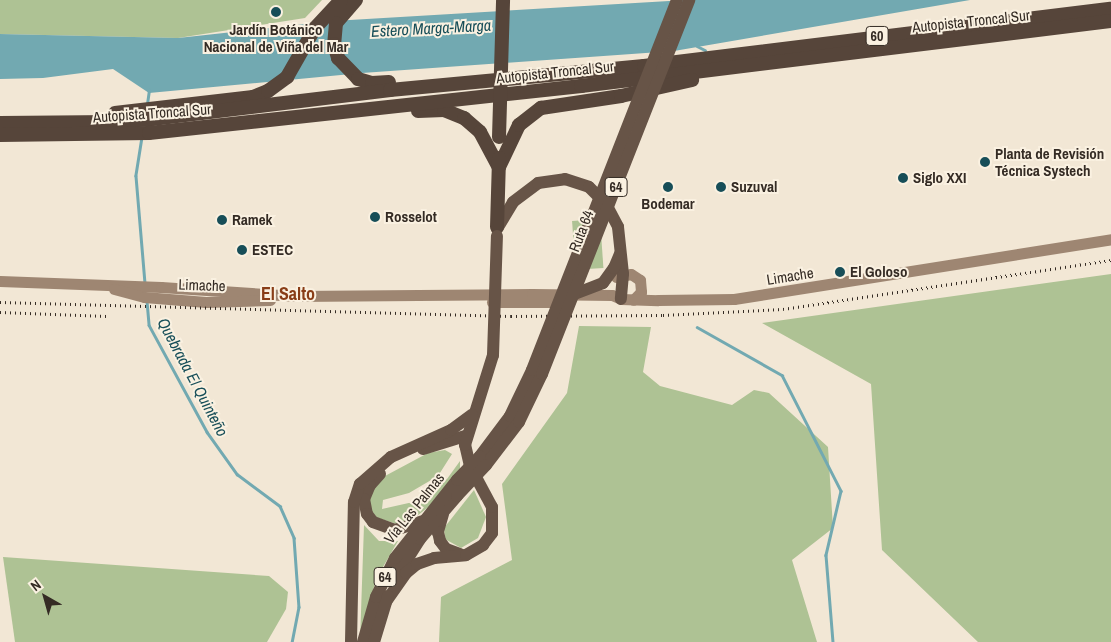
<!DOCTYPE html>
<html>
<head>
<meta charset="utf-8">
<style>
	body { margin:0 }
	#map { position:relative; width:1111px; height:642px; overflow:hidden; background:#f2e7d5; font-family:"Archivo Narrow",sans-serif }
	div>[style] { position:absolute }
	.green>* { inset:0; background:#aec294; transform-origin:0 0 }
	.water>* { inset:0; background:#72a9b1 }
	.stream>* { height:2.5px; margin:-1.25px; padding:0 1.25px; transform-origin:1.25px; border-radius:1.25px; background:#72a9b1 }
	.secondary>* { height:11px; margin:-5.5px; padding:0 5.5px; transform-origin:5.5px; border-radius:5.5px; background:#9e8672 }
	.trunk>* { height:12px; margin:-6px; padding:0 6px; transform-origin:6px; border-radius:6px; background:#675447 }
	.motorway>* { height:14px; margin:-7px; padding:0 7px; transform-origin:7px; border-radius:7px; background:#56453a }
	.rail>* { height:2.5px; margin-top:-1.25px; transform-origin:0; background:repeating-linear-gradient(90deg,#342b24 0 1px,transparent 0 5px) }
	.trunk-bridge>* { height:12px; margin:-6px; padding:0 6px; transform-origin:6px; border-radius:6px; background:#675447 }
	.motorway-bridge>* { height:14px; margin:-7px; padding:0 7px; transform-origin:7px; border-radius:7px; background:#56453a }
	.dots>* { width:14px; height:14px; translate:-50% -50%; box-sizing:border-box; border:2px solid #faf1e1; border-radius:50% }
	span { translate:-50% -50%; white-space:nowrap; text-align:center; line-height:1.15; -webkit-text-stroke:4px #faf1e1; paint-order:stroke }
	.shield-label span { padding:1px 4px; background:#faf1e1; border:1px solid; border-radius:4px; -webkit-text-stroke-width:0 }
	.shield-label { font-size:14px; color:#342b24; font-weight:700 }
	.street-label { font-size:15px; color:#342b24 }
	.poi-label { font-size:15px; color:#342b24; font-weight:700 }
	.left { translate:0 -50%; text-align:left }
	.water-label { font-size:16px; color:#174e58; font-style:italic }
	.quarter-label { font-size:18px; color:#893d17; font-weight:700 }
	.north { position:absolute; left:20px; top:572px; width:50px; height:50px; -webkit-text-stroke:4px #faf1e1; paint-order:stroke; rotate:322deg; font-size:14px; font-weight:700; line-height:20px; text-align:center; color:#342b24 }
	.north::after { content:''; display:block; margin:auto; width:18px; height:22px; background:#342b24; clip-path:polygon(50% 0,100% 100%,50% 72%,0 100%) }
</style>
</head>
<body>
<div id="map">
	<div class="green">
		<div style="clip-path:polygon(0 0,322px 0,305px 18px,178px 38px,0 34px)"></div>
		<div style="left:600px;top:219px;width:49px;height:28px;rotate:86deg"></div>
		<div style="clip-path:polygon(1111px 274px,1111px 642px,978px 642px,882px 550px,871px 384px,762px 323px)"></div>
		<div style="clip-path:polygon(579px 326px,651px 327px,643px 372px,660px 386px,732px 405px,754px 390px,769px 393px,828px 447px,833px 528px,792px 560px,817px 642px,439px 642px,441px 597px,512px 560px,502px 484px,567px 393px)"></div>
		<div style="clip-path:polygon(445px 450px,452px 454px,438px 476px,409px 493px,383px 500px,382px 509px,422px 500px,447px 479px,460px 461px,460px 471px,431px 505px,413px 519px,400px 525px,375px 517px,368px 508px,372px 489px,385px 476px,428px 453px)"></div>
		<div style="clip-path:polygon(474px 490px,486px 517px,478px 538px,461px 548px,445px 539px,444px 528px)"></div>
		<div style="clip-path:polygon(364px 525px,379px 541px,398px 541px,376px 579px,360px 641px)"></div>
		<div style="clip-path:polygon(3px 557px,269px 576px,288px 592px,286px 609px,267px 642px,15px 642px)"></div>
	</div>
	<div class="water">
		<div style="clip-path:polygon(686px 0,970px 0,674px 51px,362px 73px,149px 93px,113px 69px,43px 78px,0 79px,0 34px,178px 38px,333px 21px)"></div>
	</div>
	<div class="stream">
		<div style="left:697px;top:46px;width:9px;rotate:27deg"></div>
		<div style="left:147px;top:104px;width:14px;rotate:-82deg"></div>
		<div style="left:142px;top:137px;width:39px;rotate:99deg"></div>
		<div style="left:136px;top:176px;width:107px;rotate:85.2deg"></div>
		<div style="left:147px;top:301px;width:24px;rotate:85deg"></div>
		<div style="left:149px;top:325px;width:122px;rotate:61.5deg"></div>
		<div style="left:207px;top:432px;width:52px;rotate:54.5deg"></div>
		<div style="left:237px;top:474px;width:54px;rotate:36.7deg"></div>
		<div style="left:280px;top:506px;width:35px;rotate:66deg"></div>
		<div style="left:294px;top:538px;width:69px;rotate:85.9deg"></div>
		<div style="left:299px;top:607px;width:36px;rotate:101deg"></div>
		<div style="left:697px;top:327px;width:98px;rotate:29.5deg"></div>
		<div style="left:782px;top:375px;width:130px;rotate:63deg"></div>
		<div style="left:841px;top:491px;width:66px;rotate:103.2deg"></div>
		<div style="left:826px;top:555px;width:87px;rotate:85.4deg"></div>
	</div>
	<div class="secondary">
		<div style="left:616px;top:277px;width:15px;rotate:-11deg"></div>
		<div style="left:631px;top:274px;width:11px;rotate:34deg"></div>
		<div style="left:640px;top:280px;width:12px;rotate:85deg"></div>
		<div style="left:641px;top:292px;width:11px;rotate:135deg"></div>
		<div style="left:0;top:281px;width:161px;rotate:2.1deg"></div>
		<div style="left:161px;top:287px;width:135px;rotate:3.8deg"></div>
		<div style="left:296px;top:296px;width:236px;rotate:-0.5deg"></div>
		<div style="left:532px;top:294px;width:80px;rotate:0.7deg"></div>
		<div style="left:612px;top:295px;width:10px;rotate:24deg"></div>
		<div style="left:621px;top:299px;width:37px;rotate:2deg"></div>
		<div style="left:658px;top:300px;width:76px;rotate:-0.8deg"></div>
		<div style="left:734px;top:299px;width:382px;rotate:-9deg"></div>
		<div style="left:114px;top:289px;width:31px;rotate:15deg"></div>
		<div style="left:144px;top:297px;width:62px;rotate:4.6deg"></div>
		<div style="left:206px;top:302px;width:64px;rotate:-1.8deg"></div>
		<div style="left:492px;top:302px;width:74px"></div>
	</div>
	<div class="trunk">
		<div style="left:497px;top:229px;width:31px;rotate:-59deg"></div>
		<div style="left:513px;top:202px;width:31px;rotate:-37deg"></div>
		<div style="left:538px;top:183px;width:27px;rotate:-8deg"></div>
		<div style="left:565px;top:179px;width:25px;rotate:18deg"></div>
		<div style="left:589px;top:187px;width:24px;rotate:45deg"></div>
		<div style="left:606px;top:204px;width:26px;rotate:62deg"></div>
		<div style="left:618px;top:227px;width:47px;rotate:83.9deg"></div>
		<div style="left:623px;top:274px;width:25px;rotate:95deg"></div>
		<div style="left:572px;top:295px;width:33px;rotate:-21deg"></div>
		<div style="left:603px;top:283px;width:19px;rotate:-54deg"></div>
		<div style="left:614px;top:268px;width:15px;rotate:-67deg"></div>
		<div style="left:423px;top:449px;width:44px;rotate:-17.2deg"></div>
		<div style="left:480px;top:456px;width:50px;rotate:-53.1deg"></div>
		<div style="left:510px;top:416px;width:51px;rotate:-64.4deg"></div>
		<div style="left:486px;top:465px;width:54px;rotate:-52.5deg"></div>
		<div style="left:519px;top:422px;width:53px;rotate:-64.4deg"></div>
		<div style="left:380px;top:474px;width:15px;rotate:132deg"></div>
		<div style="left:370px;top:485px;width:15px;rotate:113deg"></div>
		<div style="left:364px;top:499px;width:15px;rotate:79deg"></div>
		<div style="left:367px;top:514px;width:10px;rotate:53deg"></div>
		<div style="left:373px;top:522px;width:23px;rotate:20deg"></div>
		<div style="left:395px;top:530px;width:28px;rotate:-18deg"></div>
		<div style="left:443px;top:514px;width:19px;rotate:106deg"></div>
		<div style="left:438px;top:532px;width:9px;rotate:77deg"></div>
		<div style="left:440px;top:541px;width:10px;rotate:53deg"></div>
		<div style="left:446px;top:549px;width:15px;rotate:20deg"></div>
		<div style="left:396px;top:577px;width:45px;rotate:-57.7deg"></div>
		<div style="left:420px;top:539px;width:57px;rotate:-49.3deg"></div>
		<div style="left:385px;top:603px;width:37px;rotate:-55deg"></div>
		<div style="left:406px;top:573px;width:14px;rotate:-39deg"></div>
		<div style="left:417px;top:564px;width:18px;rotate:-19deg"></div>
		<div style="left:434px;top:558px;width:32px;rotate:-5deg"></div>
		<div style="left:466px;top:555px;width:20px;rotate:-30deg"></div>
		<div style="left:483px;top:545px;width:15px;rotate:-53deg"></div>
		<div style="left:492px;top:533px;width:26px;rotate:-90deg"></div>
		<div style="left:492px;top:507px;width:47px;rotate:-118.2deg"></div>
		<div style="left:470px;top:466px;width:22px;rotate:-103deg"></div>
		<div style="left:465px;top:445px;width:94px;rotate:-72.7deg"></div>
		<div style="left:351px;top:642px;width:140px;rotate:-88.8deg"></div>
		<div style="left:354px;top:502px;width:19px;rotate:-72deg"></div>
		<div style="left:360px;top:484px;width:41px;rotate:-41.1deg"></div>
		<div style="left:391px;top:457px;width:66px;rotate:-24.2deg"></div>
		<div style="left:451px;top:430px;width:26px;rotate:-36deg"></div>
		<div style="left:363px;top:642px;width:47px;rotate:-73.9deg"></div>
		<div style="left:376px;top:597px;width:43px;rotate:-64deg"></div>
		<div style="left:395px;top:558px;width:100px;rotate:-51.5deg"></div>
		<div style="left:374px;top:642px;width:48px;rotate:-73.1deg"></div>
	</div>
	<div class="motorway">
		<div style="left:356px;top:0;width:30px;rotate:131deg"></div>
		<div style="left:336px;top:23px;width:21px;rotate:95deg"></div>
		<div style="left:334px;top:44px;width:15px;rotate:74deg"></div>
		<div style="left:338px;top:58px;width:29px;rotate:46deg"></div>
		<div style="left:358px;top:79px;width:15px;rotate:16deg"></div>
		<div style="left:372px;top:83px;width:17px;rotate:-3deg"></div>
		<div style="left:418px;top:111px;width:26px;rotate:-2deg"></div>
		<div style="left:444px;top:110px;width:22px;rotate:22deg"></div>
		<div style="left:464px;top:118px;width:21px;rotate:41deg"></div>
		<div style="left:480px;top:132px;width:40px;rotate:62deg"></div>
		<div style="left:115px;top:113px;width:139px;rotate:-6.6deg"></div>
		<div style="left:253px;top:97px;width:16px;rotate:-22deg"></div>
		<div style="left:268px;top:91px;width:24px;rotate:-36deg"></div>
		<div style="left:287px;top:77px;width:56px;rotate:-60.3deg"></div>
		<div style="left:315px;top:28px;width:38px;rotate:-47deg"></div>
		<div style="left:0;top:123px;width:112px;rotate:-0.5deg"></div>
		<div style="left:112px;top:122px;width:40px;rotate:-4.3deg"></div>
		<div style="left:152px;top:119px;width:240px;rotate:-6.9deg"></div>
		<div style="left:390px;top:90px;width:255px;rotate:-5.4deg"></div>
		<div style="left:644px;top:66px;width:470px;rotate:-7deg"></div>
		<div style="left:0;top:135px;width:149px;rotate:-0.8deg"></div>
		<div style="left:149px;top:133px;width:435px;rotate:-6.2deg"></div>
		<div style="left:581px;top:86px;width:534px;rotate:-6.99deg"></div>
		<div style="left:499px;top:167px;width:47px;rotate:-64.5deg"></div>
		<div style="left:519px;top:125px;width:28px;rotate:-38deg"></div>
		<div style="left:541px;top:108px;width:81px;rotate:-8.5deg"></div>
		<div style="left:621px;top:96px;width:73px;rotate:-12.7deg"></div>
		<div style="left:497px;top:227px;width:69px;rotate:-88.3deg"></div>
	</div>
	<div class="rail">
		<div style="left:0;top:302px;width:511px;rotate:1.57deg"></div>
		<div style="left:511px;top:316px;width:152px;rotate:-0.4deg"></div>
		<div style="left:663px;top:315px;width:120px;rotate:-2.9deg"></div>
		<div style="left:783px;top:309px;width:332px;rotate:-8.5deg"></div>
		<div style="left:0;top:312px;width:107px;rotate:2.1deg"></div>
	</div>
	<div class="trunk-bridge">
		<div style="left:493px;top:355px;width:119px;rotate:-88.1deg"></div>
		<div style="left:532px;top:370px;width:397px;rotate:-68.6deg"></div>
		<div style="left:542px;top:374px;width:402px;rotate:-68.5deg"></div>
		<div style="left:457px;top:480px;width:33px;rotate:-46deg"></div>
		<div style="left:457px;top:496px;width:42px;rotate:-46.9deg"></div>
	</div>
	<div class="motorway-bridge">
		<div style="left:499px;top:137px;width:137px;rotate:-88.3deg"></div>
	</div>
	<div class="dots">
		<div style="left:276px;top:12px;background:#174e58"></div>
		<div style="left:985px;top:162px;background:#174e58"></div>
		<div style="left:903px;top:178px;background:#174e58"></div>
		<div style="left:668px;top:187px;background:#174e58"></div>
		<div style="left:721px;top:187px;background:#174e58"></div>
		<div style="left:375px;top:217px;background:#174e58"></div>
		<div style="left:222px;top:220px;background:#174e58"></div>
		<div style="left:242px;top:250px;background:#174e58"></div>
		<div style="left:840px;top:272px;background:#174e58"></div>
	</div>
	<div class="shield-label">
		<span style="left:877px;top:36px">60</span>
		<span style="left:616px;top:187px">64</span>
		<span style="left:385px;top:577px">64</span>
	</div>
	<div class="street-label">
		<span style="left:971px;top:21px;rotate:-6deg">Autopista Troncal Sur</span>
		<span style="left:555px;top:72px;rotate:-6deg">Autopista Troncal Sur</span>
		<span style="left:152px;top:113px;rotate:-4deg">Autopista Troncal Sur</span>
		<span style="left:581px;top:231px;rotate:-69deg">Ruta 64</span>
		<span style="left:790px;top:276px;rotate:-9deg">Limache</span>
		<span style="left:202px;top:285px;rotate:2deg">Limache</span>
		<span style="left:414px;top:508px;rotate:-51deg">Vía Las Palmas</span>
	</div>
	<div class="poi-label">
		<span style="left:276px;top:38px">Jardín Botánico<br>Nacional de Viña del Mar</span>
		<span class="left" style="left:995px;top:162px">Planta de Revisión<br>Técnica Systech</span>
		<span class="left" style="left:913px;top:178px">Siglo XXI</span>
		<span class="left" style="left:731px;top:187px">Suzuval</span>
		<span style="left:668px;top:204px">Bodemar</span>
		<span class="left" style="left:385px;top:217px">Rosselot</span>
		<span class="left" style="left:232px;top:220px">Ramek</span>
		<span class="left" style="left:252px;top:250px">ESTEC</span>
		<span class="left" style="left:850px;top:272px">El Goloso</span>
	</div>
	<div class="water-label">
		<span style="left:431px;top:28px;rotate:-3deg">Estero Marga-Marga</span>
		<span style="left:193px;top:377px;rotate:62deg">Quebrada El Quinteño</span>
	</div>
	<div class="quarter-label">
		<span style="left:288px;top:294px">El Salto</span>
	</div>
	<div class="north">N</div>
</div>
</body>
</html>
